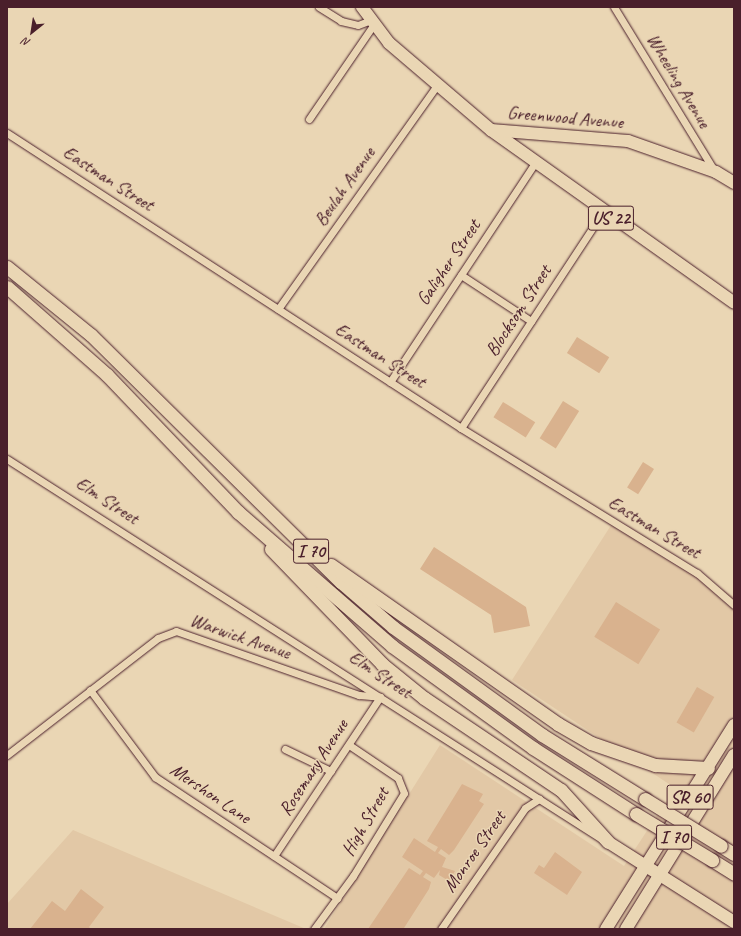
<!DOCTYPE html>
<html>
<head>
<meta charset="utf-8">
<style>
	body { margin:0 }
	#map { position:relative; width:741px; height:936px; overflow:hidden; background:#ead6b4; font-family:Caveat,sans-serif }
	div>[style] { position:absolute }
	.built>* { inset:0; background:#e2c8a6 }
	.building>* { inset:0; background:#d9b28e; transform-origin:0 0 }
	.roads { filter:drop-shadow(0 0 1px #4a1f2b) drop-shadow(0 0 1px #4a1f2b) }
	.minor>* { height:7px; margin:-3.5px; padding:0 3.5px; transform-origin:3.5px; border-radius:3.5px; background:#ead6b4 }
	.primary>* { height:12px; margin:-6px; padding:0 6px; transform-origin:6px; border-radius:6px; background:#ead6b4 }
	.motorway>* { height:13px; margin:-6.5px; padding:0 6.5px; transform-origin:6.5px; border-radius:6.5px; background:#ead6b4 }
	.bridges { filter:drop-shadow(0 0 1px #4a1f2b) drop-shadow(0 0 1px #4a1f2b) }
	.motorway-bridge>* { height:13px; margin:-6.5px; padding:0 6.5px; transform-origin:6.5px; border-radius:6.5px; background:#ead6b4 }
	span { translate:-50% -50%; white-space:nowrap; text-align:center; line-height:1.15; -webkit-text-stroke:3px #ead6b4; paint-order:stroke }
	.shield-label span { padding:1px 3px; background:#ead6b4; border:1px solid; border-radius:3px; -webkit-text-stroke-width:0 }
	.shield-label { font-size:18px; color:#4a1f2b; font-weight:700 }
	.street-label { font-size:19px; color:#4a1f2b }
	.frame { position:absolute; inset:0; border:8px solid #4a1f2b; pointer-events:none }
	.north { position:absolute; left:12px; top:12px; width:40px; height:40px; -webkit-text-stroke:3px #ead6b4; paint-order:stroke; rotate:210deg; font-size:11px; font-weight:700; line-height:16px; text-align:center; color:#4a1f2b }
	.north::after { content:''; display:block; margin:auto; width:14px; height:18px; background:#4a1f2b; clip-path:polygon(50% 0,100% 100%,50% 72%,0 100%) }
</style>
</head>
<body>
<div id="map">
	<div class="built">
		<div style="clip-path:polygon(615px 519px,734px 597px,734px 929px,324px 929px,440px 745px,624px 866px,675px 788px,512px 680px)"></div>
		<div style="clip-path:polygon(73px 830px,306px 929px,7px 929px,7px 904px)"></div>
	</div>
	<div class="building">
		<div style="left:577px;top:337px;width:38px;height:19px;rotate:32deg"></div>
		<div style="left:563px;top:401px;width:19px;height:44px;rotate:32deg"></div>
		<div style="left:503px;top:402px;width:38px;height:18px;rotate:32deg"></div>
		<div style="left:643px;top:462px;width:13px;height:30px;rotate:32deg"></div>
		<div style="clip-path:polygon(434px 547px,526px 607px,530px 626px,494px 633px,491px 615px,420px 569px)"></div>
		<div style="left:616px;top:602px;width:52px;height:41px;rotate:32deg"></div>
		<div style="left:697px;top:687px;width:20px;height:41px;rotate:30deg"></div>
		<div style="clip-path:polygon(462px 784px,483px 794px,479px 801px,484px 804px,454px 850px,449px 855px,441px 849px,438px 853px,446px 858px,442px 867px,455px 871px,449px 881px,439px 875px,440px 870px,434px 878px,426px 873px,423px 877px,431px 882px,429px 889px,404px 928px,368px 929px,409px 868px,420px 875px,423px 871px,402px 857px,414px 838px,435px 852px,438px 847px,427px 841px)"></div>
		<div style="clip-path:polygon(555px 852px,582px 872px,567px 895px,534px 873px,539px 865px,544px 868px)"></div>
		<div style="clip-path:polygon(81px 889px,104px 907px,89px 927px,91px 929px,30px 929px,52px 901px,65px 911px)"></div>
	</div>
	<div class="roads">
		<div class="minor">
			<div style="left:319px;top:7px;width:26px;rotate:32deg"></div>
			<div style="left:341px;top:21px;width:17px;rotate:13deg"></div>
			<div style="left:358px;top:25px;width:14px;rotate:-21deg"></div>
			<div style="left:614px;top:7px;width:191px;rotate:58.5deg"></div>
			<div style="left:309px;top:119px;width:115px;rotate:-55.6deg"></div>
			<div style="left:7px;top:133px;width:541px;rotate:33.01deg"></div>
			<div style="left:461px;top:428px;width:277px;rotate:31.6deg"></div>
			<div style="left:697px;top:573px;width:49px;rotate:40.9deg"></div>
			<div style="left:461px;top:275px;width:84px;rotate:33.3deg"></div>
			<div style="left:278px;top:309px;width:276px;rotate:-54.6deg"></div>
			<div style="left:390px;top:382px;width:263px;rotate:-56.5deg"></div>
			<div style="left:461px;top:428px;width:258px;rotate:-56.7deg"></div>
			<div style="left:7px;top:459px;width:704px;rotate:32.58deg"></div>
			<div style="left:90px;top:690px;width:109px;rotate:53.2deg"></div>
			<div style="left:155px;top:777px;width:219px;rotate:33.6deg"></div>
			<div style="left:285px;top:749px;width:51px;rotate:25.6deg"></div>
			<div style="left:7px;top:755px;width:191px;rotate:-37.8deg"></div>
			<div style="left:158px;top:638px;width:19px;rotate:-21deg"></div>
			<div style="left:176px;top:631px;width:194px;rotate:19.3deg"></div>
			<div style="left:359px;top:695px;width:21px;rotate:5deg"></div>
			<div style="left:380px;top:697px;width:191px;rotate:123.7deg"></div>
			<div style="left:314px;top:929px;width:66px;rotate:-53.7deg"></div>
			<div style="left:353px;top:876px;width:97px;rotate:-58.4deg"></div>
			<div style="left:404px;top:793px;width:16px;rotate:-112deg"></div>
			<div style="left:398px;top:778px;width:59px;rotate:-146deg"></div>
			<div style="left:441px;top:929px;width:147px;rotate:-55.2deg"></div>
			<div style="left:525px;top:808px;width:17px;rotate:-33deg"></div>
		</div>
		<div class="primary">
			<div style="left:362px;top:7px;width:45px;rotate:53.1deg"></div>
			<div style="left:389px;top:43px;width:134px;rotate:40.5deg"></div>
			<div style="left:491px;top:130px;width:298px;rotate:35.4deg"></div>
			<div style="left:491px;top:130px;width:137px;rotate:4.6deg"></div>
			<div style="left:628px;top:141px;width:93px;rotate:19.4deg"></div>
			<div style="left:716px;top:172px;width:21px;rotate:31deg"></div>
			<div style="left:608px;top:842px;width:149px;rotate:32.4deg"></div>
			<div style="left:606px;top:929px;width:241px;rotate:-57.9deg"></div>
			<div style="left:626px;top:929px;width:205px;rotate:-58.2deg"></div>
		</div>
		<div class="motorway">
			<div style="left:7px;top:267px;width:108px;rotate:39deg"></div>
			<div style="left:91px;top:335px;width:351px;rotate:44.7deg"></div>
			<div style="left:341px;top:582px;width:69px;rotate:40.9deg"></div>
			<div style="left:393px;top:627px;width:184px;rotate:35.9deg"></div>
			<div style="left:542px;top:735px;width:121px;rotate:31.9deg"></div>
			<div style="left:7px;top:287px;width:133px;rotate:41.3deg"></div>
			<div style="left:107px;top:375px;width:190px;rotate:46.3deg"></div>
			<div style="left:238px;top:512px;width:204px;rotate:41deg"></div>
			<div style="left:392px;top:646px;width:174px;rotate:35.9deg"></div>
			<div style="left:533px;top:748px;width:122px;rotate:32.7deg"></div>
			<div style="left:271px;top:549px;width:160px;rotate:46deg"></div>
			<div style="left:382px;top:664px;width:54px;rotate:39deg"></div>
			<div style="left:424px;top:698px;width:165px;rotate:33.9deg"></div>
			<div style="left:561px;top:790px;width:70px;rotate:47.9deg"></div>
			<div style="left:331px;top:565px;width:277px;rotate:35deg"></div>
			<div style="left:558px;top:724px;width:38px;rotate:30deg"></div>
			<div style="left:591px;top:743px;width:68px;rotate:19deg"></div>
			<div style="left:655px;top:765px;width:53px;rotate:3.2deg"></div>
			<div style="left:721px;top:846px;width:15px;rotate:32deg"></div>
			<div style="left:712px;top:860px;width:26px;rotate:32deg"></div>
		</div>
	</div>
	<div class="bridges">
		<div class="motorway-bridge">
			<div style="left:645px;top:799px;width:89px;rotate:31.7deg"></div>
			<div style="left:636px;top:814px;width:89px;rotate:31.2deg"></div>
		</div>
	</div>
	<div class="shield-label">
		<span style="left:611px;top:218px">US 22</span>
		<span style="left:311px;top:551px">I 70</span>
		<span style="left:690px;top:797px">SR 60</span>
		<span style="left:674px;top:837px">I 70</span>
	</div>
	<div class="street-label">
		<span style="left:678px;top:81px;rotate:59deg">Wheeling Avenue</span>
		<span style="left:565px;top:118px;rotate:5deg">Greenwood Avenue</span>
		<span style="left:108px;top:179px;rotate:33deg">Eastman Street</span>
		<span style="left:345px;top:187px;rotate:-55deg">Beulah Avenue</span>
		<span style="left:449px;top:263px;rotate:-56deg">Galigher Street</span>
		<span style="left:519px;top:311px;rotate:-57deg">Blocksom Street</span>
		<span style="left:380px;top:356px;rotate:33deg">Eastman Street</span>
		<span style="left:107px;top:501px;rotate:33deg">Elm Street</span>
		<span style="left:654px;top:528px;rotate:31deg">Eastman Street</span>
		<span style="left:240px;top:637px;rotate:19deg">Warwick Avenue</span>
		<span style="left:380px;top:675px;rotate:33deg">Elm Street</span>
		<span style="left:314px;top:768px;rotate:-57deg">Rosemary Avenue</span>
		<span style="left:210px;top:794px;rotate:34deg">Mershon Lane</span>
		<span style="left:366px;top:822px;rotate:-60deg">High Street</span>
		<span style="left:475px;top:852px;rotate:-55deg">Monroe Street</span>
	</div>
	<div class="frame"></div>
	<div class="north">N</div>
</div>
</body>
</html>
